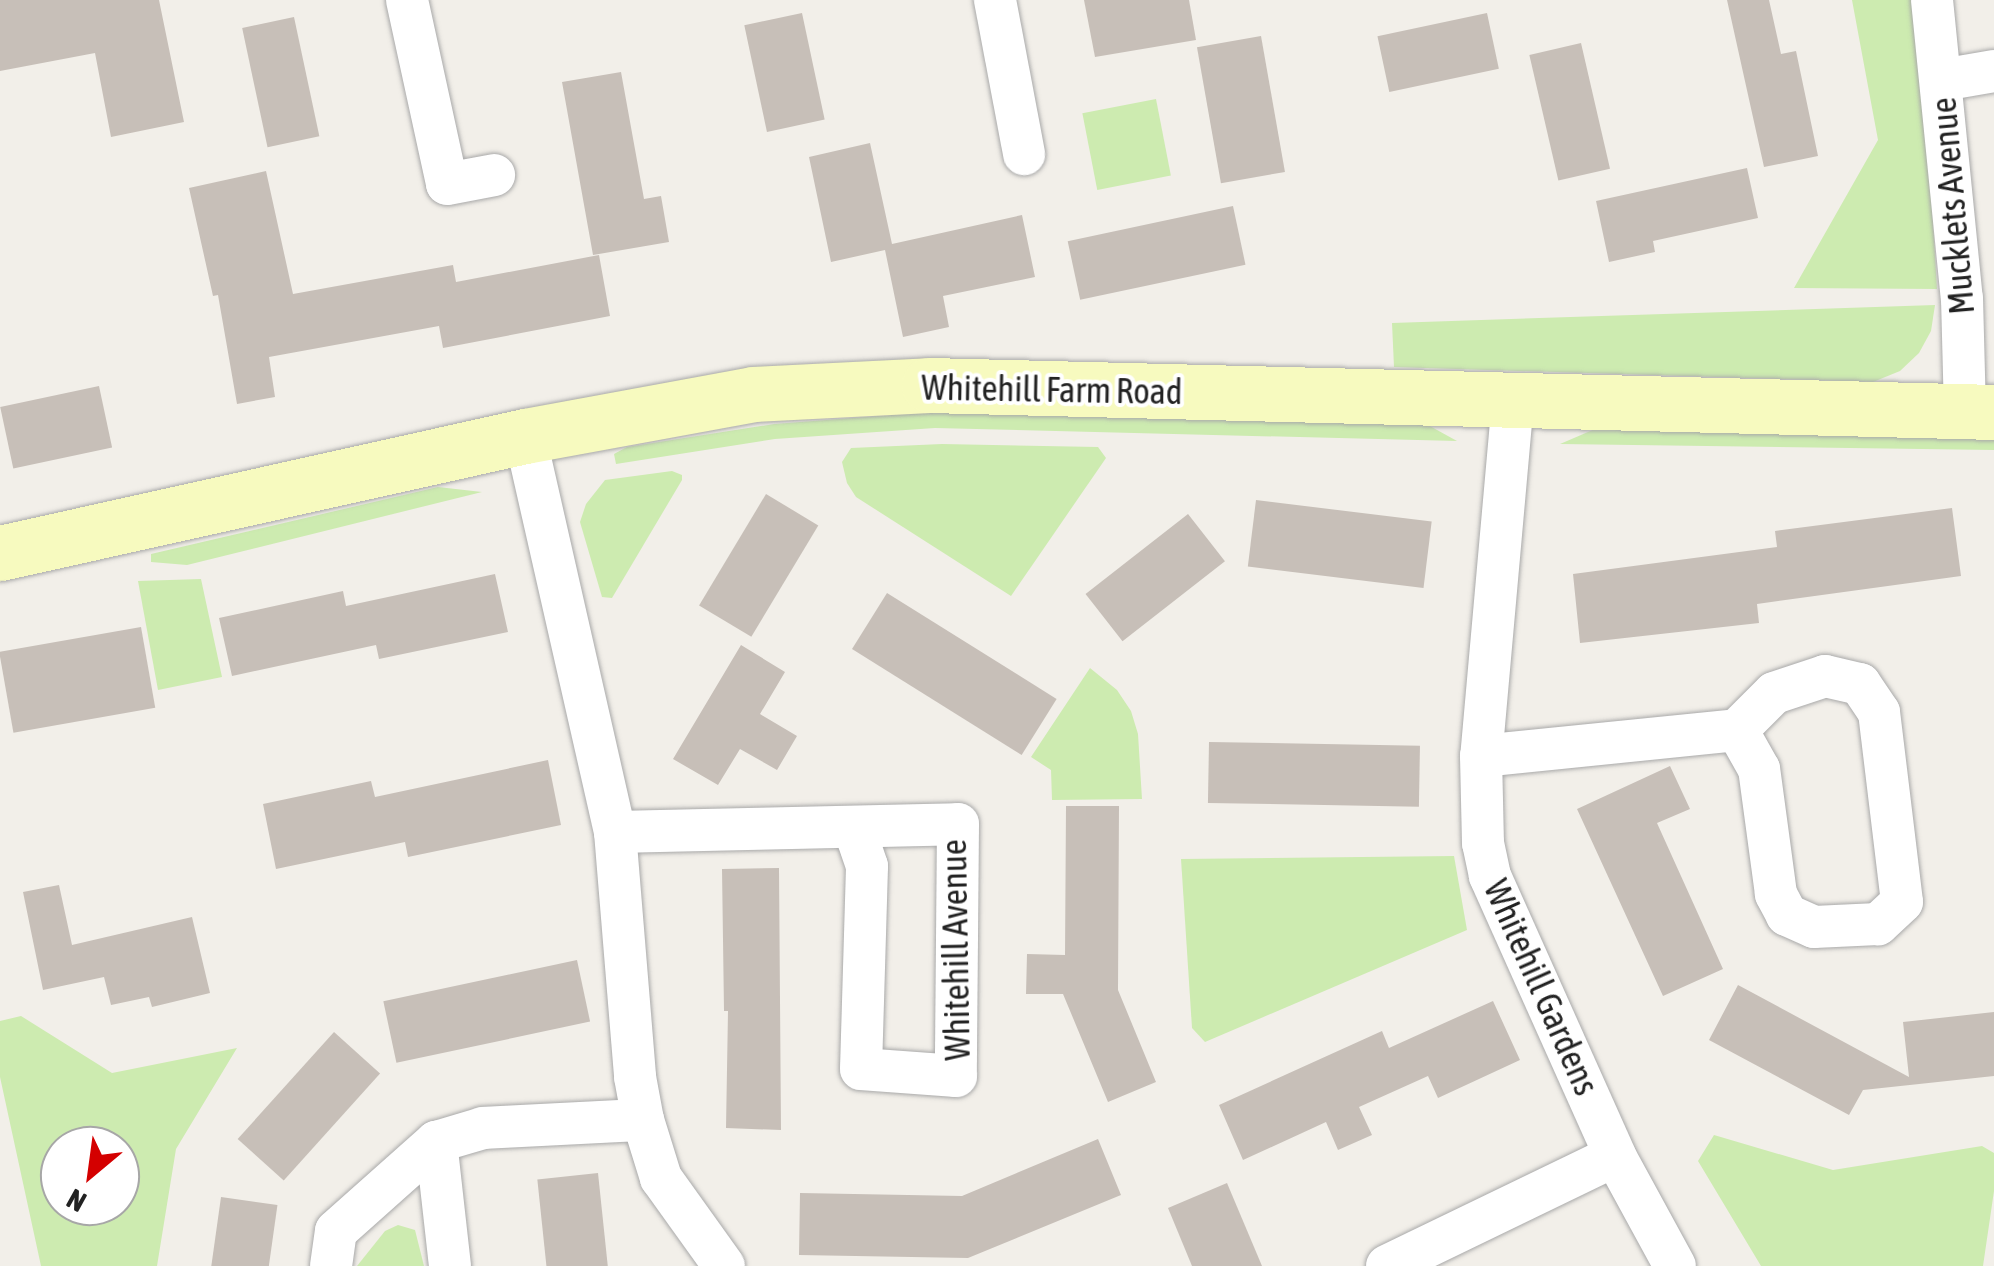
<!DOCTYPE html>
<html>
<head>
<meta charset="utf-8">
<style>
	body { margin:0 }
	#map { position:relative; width:1994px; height:1266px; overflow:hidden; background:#f2efe9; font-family:"Asap Condensed",sans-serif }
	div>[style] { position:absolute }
	.grass>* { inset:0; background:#cdebb0; transform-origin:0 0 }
	.building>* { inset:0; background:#c7bfb8; transform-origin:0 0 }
	.roads { filter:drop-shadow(0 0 2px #a9a9a9) drop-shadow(0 0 2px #a9a9a9) }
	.street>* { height:42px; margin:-21px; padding:0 21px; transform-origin:21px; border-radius:21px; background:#fff }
	.secondary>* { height:55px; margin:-27.5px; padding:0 27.5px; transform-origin:27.5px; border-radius:27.5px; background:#f7fabf }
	span { translate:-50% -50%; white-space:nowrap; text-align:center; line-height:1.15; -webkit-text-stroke:8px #fff; paint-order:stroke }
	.street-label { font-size:35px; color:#222 }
	.north { position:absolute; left:40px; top:1126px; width:100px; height:100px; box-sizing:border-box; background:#fff; border:2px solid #a7a7a7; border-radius:50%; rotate:209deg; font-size:28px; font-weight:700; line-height:40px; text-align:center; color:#222 }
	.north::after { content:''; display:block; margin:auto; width:35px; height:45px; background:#d40000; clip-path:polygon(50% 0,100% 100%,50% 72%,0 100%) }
</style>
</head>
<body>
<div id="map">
	<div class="grass">
		<div style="clip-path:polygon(1852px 0,1912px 0,1926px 102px,1937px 289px,1794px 288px,1878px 140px)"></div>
		<div style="left:1156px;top:99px;width:78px;height:75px;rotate:79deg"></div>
		<div style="clip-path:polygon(1935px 305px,1931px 331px,1919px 353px,1900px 371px,1873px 382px,1394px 367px,1392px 323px)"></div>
		<div style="clip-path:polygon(930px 412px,1428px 425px,1457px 441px,935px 428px,775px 439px,616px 464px,614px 454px,627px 447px,774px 424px)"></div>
		<div style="clip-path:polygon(1595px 429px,1994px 436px,1994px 450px,1560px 444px)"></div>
		<div style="clip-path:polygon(942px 444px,1098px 447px,1106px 458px,1011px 596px,856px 497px,847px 483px,842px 462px,851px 448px)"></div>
		<div style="clip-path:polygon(672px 471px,682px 475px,682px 480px,612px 598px,602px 597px,580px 522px,586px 504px,605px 480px)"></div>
		<div style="clip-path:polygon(438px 487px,482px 492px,187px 565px,151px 562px,151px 554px)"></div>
		<div style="clip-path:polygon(201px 579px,222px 677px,158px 690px,138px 581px)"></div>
		<div style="clip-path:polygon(1090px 668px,1117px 690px,1131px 711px,1138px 734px,1142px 799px,1052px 800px,1051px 770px,1031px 757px)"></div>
		<div style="clip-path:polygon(1454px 856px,1467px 930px,1205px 1042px,1192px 1028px,1181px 859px)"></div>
		<div style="clip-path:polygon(evenodd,21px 1016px,112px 1073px,237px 1048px,176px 1149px,157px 1266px,41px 1266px,0 1077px,0 1021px,21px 1016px,60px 1146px,120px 1146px,120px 1206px,60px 1206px,60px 1146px)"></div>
		<div style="clip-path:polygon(1714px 1135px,1833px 1170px,1982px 1146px,1994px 1153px,1994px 1191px,1983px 1266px,1761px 1266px,1698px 1161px)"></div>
		<div style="clip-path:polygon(398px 1225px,415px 1230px,424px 1266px,357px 1266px,385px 1231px)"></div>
	</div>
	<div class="building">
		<div style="clip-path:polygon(0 0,159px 0,184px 122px,111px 137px,95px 53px,0 71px)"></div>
		<div style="clip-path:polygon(1084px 0,1189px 0,1196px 40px,1095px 57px)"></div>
		<div style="clip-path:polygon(1727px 0,1769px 0,1781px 54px,1796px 51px,1818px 156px,1764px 167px)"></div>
		<div style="left:802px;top:13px;width:109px;height:59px;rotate:78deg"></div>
		<div style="left:1487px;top:13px;width:57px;height:112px;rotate:78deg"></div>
		<div style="left:294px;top:17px;width:122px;height:53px;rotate:78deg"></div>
		<div style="left:1261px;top:36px;width:138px;height:65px;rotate:80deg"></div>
		<div style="left:1581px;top:43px;width:129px;height:53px;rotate:77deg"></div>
		<div style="clip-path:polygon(621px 72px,644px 199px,661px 196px,669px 242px,593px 255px,562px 82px)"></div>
		<div style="clip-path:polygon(870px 143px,892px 244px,1022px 215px,1035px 277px,943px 296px,949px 327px,903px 337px,885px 250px,831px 262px,809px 157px)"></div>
		<div style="clip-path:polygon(1747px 168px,1758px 218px,1653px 241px,1655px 252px,1609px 262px,1596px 201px)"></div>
		<div style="clip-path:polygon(266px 171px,293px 294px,453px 265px,456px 282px,599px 255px,610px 316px,443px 348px,439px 326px,269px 357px,275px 397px,237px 404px,218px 295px,213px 296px,189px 188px)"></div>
		<div style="left:1233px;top:206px;width:60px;height:169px;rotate:78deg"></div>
		<div style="left:99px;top:386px;width:63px;height:101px;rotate:78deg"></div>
		<div style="left:766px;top:494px;width:61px;height:130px;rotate:31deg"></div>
		<div style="left:1256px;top:500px;width:177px;height:67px;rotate:7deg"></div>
		<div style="clip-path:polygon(1952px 508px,1961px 576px,1757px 604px,1759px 623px,1580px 643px,1573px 574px,1777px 547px,1775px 531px)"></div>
		<div style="left:1188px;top:514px;width:60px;height:130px;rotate:52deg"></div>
		<div style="clip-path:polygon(495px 574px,508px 632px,379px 659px,376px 645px,232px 676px,219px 618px,343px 591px,346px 606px)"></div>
		<div style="left:887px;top:593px;width:200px;height:66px;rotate:32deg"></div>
		<div style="left:141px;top:627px;width:82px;height:144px;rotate:80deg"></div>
		<div style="clip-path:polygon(741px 645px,785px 672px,760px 714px,797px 736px,777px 770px,740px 749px,718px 785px,673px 759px)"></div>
		<div style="left:1209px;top:742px;width:211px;height:61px;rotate:1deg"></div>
		<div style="clip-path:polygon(548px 760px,561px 825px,408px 857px,405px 842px,276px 869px,263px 804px,371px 781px,375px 797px)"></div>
		<div style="clip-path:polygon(1670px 766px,1690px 809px,1657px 823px,1723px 969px,1663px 996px,1577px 809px)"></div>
		<div style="clip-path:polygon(1066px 806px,1119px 806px,1118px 990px,1156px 1082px,1108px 1102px,1063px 994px,1026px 994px,1027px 954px,1065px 955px)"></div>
		<div style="clip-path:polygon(779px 868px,781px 1130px,726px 1128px,728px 1011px,724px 1011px,722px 869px)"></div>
		<div style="clip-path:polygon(59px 885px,72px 945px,192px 917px,210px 993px,152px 1007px,149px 997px,111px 1005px,104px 977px,43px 990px,23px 892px)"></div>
		<div style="left:577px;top:960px;width:63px;height:198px;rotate:78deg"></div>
		<div style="clip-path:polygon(1738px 985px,1909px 1077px,1903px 1022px,1994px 1012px,1994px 1076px,1863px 1090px,1849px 1115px,1709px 1040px)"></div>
		<div style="clip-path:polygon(1493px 1001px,1520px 1060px,1438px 1098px,1428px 1076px,1359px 1107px,1372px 1135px,1338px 1150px,1326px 1122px,1243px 1160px,1219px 1105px,1382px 1031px,1389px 1048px)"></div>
		<div style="left:334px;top:1032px;width:62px;height:144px;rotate:42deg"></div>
		<div style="clip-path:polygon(1098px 1139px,1121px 1195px,968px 1258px,799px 1255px,800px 1193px,962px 1196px)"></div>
		<div style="left:598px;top:1173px;width:94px;height:61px;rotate:84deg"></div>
		<div style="clip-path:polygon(1227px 1183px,1262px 1266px,1192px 1266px,1168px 1208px)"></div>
		<div style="left:221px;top:1197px;width:57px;height:70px;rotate:8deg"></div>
	</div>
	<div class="roads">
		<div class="street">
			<div style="left:407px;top:0;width:188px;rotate:77.7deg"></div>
			<div style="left:447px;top:184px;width:48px;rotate:-10.8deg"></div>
			<div style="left:995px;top:0;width:157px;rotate:79.3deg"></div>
			<div style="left:1932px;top:0;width:300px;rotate:84.3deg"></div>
			<div style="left:1962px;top:298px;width:114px;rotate:88.5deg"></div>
			<div style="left:1942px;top:80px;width:53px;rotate:-9.8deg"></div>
			<div style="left:1513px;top:400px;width:357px;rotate:95.1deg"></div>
			<div style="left:1481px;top:756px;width:87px;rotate:88.7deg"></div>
			<div style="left:1483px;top:843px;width:34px;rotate:78deg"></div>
			<div style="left:1490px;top:876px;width:307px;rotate:65.9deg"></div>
			<div style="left:1615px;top:1156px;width:125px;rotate:61.4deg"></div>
			<div style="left:525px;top:436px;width:406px;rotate:77.2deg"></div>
			<div style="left:615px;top:832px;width:246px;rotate:85.3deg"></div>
			<div style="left:635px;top:1077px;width:44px;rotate:79.5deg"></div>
			<div style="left:643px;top:1120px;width:61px;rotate:72.8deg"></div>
			<div style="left:661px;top:1178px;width:108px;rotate:54.4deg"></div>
			<div style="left:1481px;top:756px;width:257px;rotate:-5.8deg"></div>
			<div style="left:1737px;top:730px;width:52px;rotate:-45deg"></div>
			<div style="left:1774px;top:693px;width:54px;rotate:-18.4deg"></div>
			<div style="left:1825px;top:676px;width:36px;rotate:13deg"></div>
			<div style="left:1860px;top:684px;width:34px;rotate:56deg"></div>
			<div style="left:1879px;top:712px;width:191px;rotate:83.1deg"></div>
			<div style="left:1902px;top:902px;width:33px;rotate:137deg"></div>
			<div style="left:1878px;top:924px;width:64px;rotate:177.3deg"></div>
			<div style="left:1814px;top:927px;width:30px;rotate:-156deg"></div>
			<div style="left:1787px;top:915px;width:24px;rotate:-118deg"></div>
			<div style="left:1776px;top:894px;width:126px;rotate:-97.7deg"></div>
			<div style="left:1759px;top:769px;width:45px;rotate:-119.4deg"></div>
			<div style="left:615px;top:832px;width:343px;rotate:-1.3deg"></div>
			<div style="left:958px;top:824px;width:252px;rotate:90.5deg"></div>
			<div style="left:956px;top:1076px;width:95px;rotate:-175.8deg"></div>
			<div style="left:861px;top:1069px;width:203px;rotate:-88.3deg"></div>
			<div style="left:867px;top:866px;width:40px;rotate:-108.9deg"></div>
			<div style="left:331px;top:1266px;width:35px;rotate:-82deg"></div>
			<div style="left:336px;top:1231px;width:134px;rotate:-41.7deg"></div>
			<div style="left:450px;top:1266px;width:125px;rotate:-96.4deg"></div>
			<div style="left:436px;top:1142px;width:49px;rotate:-16.6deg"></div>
			<div style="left:483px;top:1128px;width:160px;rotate:-2.9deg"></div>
			<div style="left:1387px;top:1266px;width:253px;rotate:-25.8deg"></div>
		</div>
		<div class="secondary">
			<div style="left:0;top:553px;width:538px;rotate:-12.56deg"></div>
			<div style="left:525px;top:436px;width:232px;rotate:-10.4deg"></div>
			<div style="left:753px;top:394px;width:176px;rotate:-2.9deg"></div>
			<div style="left:929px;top:385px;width:1065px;rotate:1.45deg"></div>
		</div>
	</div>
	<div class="street-label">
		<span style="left:1952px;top:206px;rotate:-95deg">Mucklets Avenue</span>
		<span style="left:1052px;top:389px;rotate:1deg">Whitehill Farm Road</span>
		<span style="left:955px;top:950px;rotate:-91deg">Whitehill Avenue</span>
		<span style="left:1542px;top:987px;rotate:66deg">Whitehill Gardens</span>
	</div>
	<div class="north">N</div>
</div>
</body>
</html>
